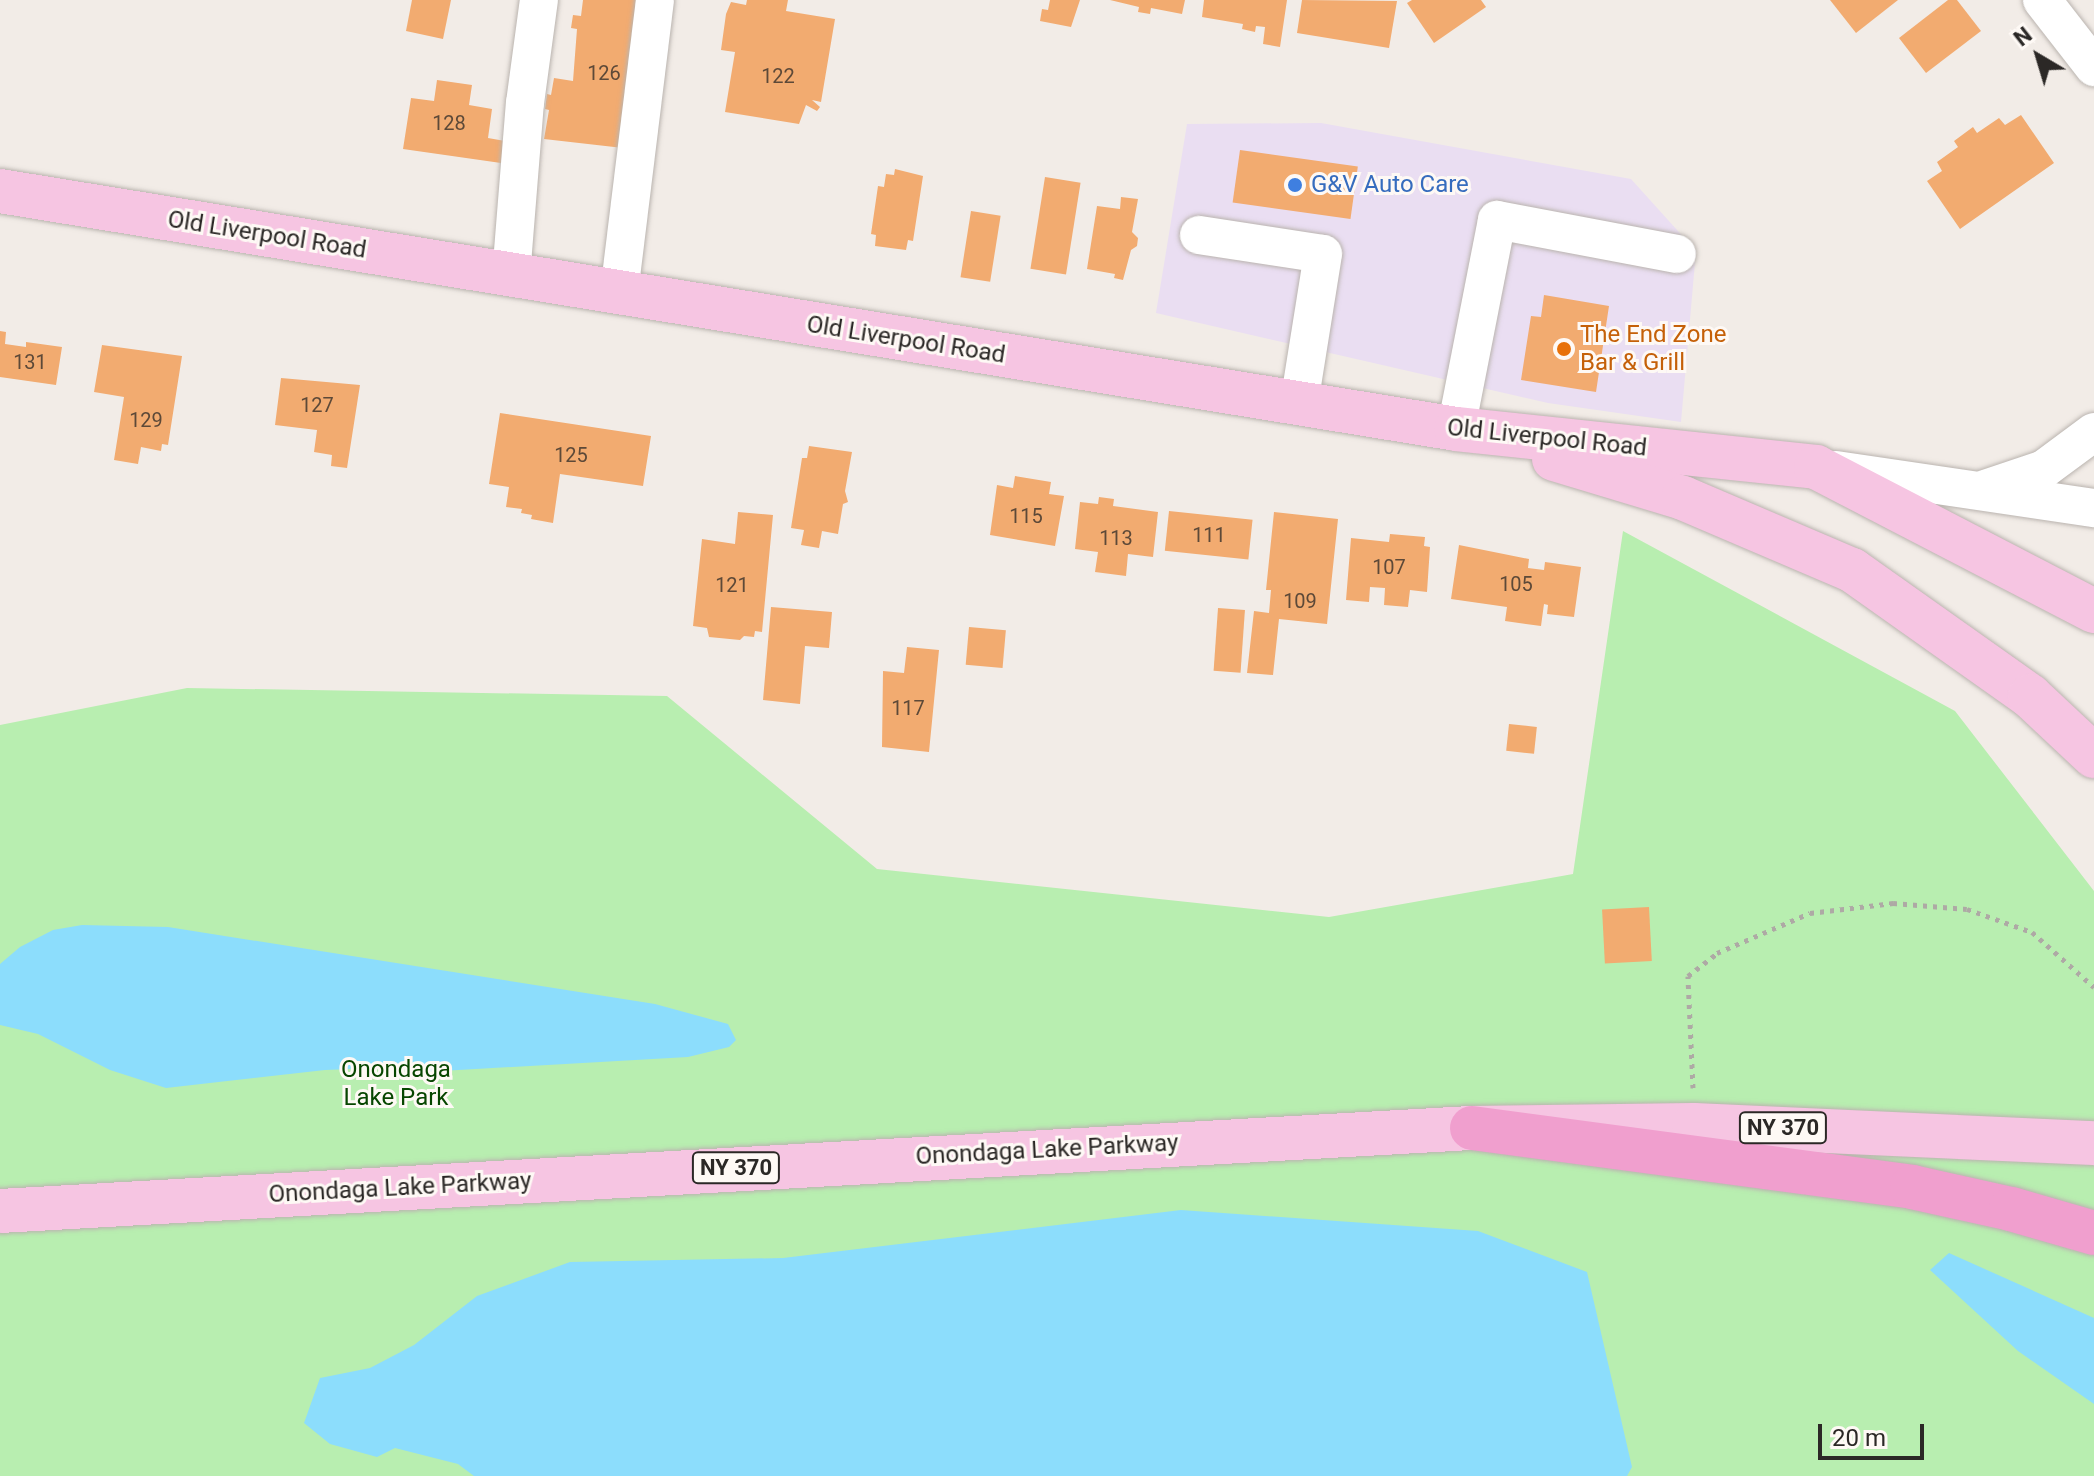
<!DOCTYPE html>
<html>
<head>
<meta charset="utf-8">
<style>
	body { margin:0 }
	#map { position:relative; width:2094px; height:1476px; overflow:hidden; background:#f2ece7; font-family:Roboto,sans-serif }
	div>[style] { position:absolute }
	.commercial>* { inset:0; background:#eadef2 }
	.green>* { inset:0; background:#b8eeb0 }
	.water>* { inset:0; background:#8cddfc }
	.building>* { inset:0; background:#f2ab70; transform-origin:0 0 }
	.path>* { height:5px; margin-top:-2.5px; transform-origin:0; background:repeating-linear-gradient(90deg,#aea9a5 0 4px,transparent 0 10px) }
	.roads { filter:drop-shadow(0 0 2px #bab4af) drop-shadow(0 0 2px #bab4af) }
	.minor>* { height:38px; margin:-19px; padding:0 19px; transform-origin:19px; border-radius:19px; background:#fff }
	.major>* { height:44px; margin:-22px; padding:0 22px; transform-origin:22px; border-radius:22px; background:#f6c5e2 }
	.highway>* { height:44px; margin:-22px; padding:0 22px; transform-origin:22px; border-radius:22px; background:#f09fce }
	.dots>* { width:22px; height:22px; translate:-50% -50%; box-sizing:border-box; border:4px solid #fef9f5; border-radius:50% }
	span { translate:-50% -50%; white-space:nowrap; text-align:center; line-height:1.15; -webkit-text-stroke:6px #fef9f5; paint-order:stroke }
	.number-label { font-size:20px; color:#5d4938 }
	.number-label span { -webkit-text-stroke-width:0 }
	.shield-label span { padding:2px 6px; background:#fef9f5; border:2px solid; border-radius:6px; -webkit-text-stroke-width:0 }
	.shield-label { font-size:22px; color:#2b2826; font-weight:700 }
	.shop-label { font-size:24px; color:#366cbe }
	.left { translate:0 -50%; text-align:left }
	.street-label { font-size:24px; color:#2b2826 }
	.food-label { font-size:24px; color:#c56008 }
	.park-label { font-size:24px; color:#074600 }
	.north { position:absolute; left:1998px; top:16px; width:80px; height:80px; -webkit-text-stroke:6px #fef9f5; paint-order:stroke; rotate:322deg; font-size:22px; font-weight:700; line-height:32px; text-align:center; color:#2b2826 }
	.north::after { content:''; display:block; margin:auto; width:28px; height:36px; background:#2b2826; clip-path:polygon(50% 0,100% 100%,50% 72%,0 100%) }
	.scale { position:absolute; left:1818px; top:1424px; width:106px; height:36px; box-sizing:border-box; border:4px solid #2b2826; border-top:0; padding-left:10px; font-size:24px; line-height:28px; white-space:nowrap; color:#2b2826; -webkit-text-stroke:6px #fef9f5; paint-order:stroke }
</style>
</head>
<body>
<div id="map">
	<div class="commercial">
		<div style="clip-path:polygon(1321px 123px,1631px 179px,1696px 251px,1681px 422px,1548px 403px,1156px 313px,1187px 124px)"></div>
	</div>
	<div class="green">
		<div style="clip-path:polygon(1623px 531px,1955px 711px,2094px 891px,2094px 1476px,0 1476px,0 725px,187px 688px,667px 696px,877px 869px,1329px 917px,1573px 874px)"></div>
	</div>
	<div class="water">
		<div style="clip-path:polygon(82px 925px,168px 927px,655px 1004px,728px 1024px,736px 1040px,729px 1047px,688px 1057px,424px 1072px,402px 1067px,325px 1070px,166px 1088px,110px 1070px,38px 1034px,0 1025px,0 964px,20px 947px,53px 930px)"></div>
		<div style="clip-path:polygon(1181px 1210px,1478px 1231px,1587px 1272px,1632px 1467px,1627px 1476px,474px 1476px,458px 1464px,395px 1448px,377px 1457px,330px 1444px,304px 1423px,320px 1378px,370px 1368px,414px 1345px,477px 1296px,570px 1262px,783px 1258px)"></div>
		<div style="clip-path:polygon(1949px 1253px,2094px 1318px,2094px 1404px,2018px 1351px,1930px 1270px)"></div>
	</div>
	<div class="building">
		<div style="clip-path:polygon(412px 0,451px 0,443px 39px,406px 31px)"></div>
		<div style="clip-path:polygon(583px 0,646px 0,623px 148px,544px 139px,549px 110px,545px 109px,547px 94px,551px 95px,554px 78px,573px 81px,577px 29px,571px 28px,573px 15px,581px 16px)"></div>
		<div style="clip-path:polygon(747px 0,788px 0,786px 11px,835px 19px,821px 102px,812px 100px,820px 107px,817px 111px,806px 105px,799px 124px,725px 112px,735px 52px,721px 50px,726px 14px,731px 2px,746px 5px)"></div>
		<div style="clip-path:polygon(1050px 0,1080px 0,1071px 27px,1040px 21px,1042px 9px,1048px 10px)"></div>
		<div style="clip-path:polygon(1110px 0,1185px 0,1182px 14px,1151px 8px,1150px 14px,1138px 12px,1139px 7px)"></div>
		<div style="clip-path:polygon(1204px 0,1287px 0,1280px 47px,1263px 44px,1265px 27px,1256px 26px,1255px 32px,1242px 29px,1243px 24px,1202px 17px)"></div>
		<div style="clip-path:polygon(1302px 0,1397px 1px,1389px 48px,1297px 33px)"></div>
		<div style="clip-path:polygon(1412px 0,1481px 0,1486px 7px,1434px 43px,1407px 3px)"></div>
		<div style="clip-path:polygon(1830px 0,1898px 0,1856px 33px)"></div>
		<div style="clip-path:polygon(1948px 0,1957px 0,1981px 31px,1926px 73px,1899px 38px)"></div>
		<div style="clip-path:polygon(437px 80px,472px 85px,469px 105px,492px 109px,488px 138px,505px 141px,501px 163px,403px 149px,411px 98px,434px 101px)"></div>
		<div style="clip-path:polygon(2021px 115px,2054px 163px,1960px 229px,1927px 181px,1942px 171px,1937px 162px,1958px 147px,1954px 141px,1973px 127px,1977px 133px,1999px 118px,2005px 125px)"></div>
		<div style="left:1240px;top:150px;width:119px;height:53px;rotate:8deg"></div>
		<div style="clip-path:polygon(895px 169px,923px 176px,913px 241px,908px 240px,906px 250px,875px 246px,876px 235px,871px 234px,878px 186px,884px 187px,886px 174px,894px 175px)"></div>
		<div style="left:1045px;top:177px;width:36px;height:93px;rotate:9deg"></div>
		<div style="clip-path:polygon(1121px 197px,1138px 199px,1132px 232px,1138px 238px,1137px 246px,1131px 250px,1123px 280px,1114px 278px,1115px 274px,1087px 269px,1097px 206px,1120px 209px)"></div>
		<div style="left:971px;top:211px;width:30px;height:67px;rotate:9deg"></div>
		<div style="clip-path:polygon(1544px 295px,1609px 306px,1596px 392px,1521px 380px,1531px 316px,1541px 317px)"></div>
		<div style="clip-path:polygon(0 331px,6px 332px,5px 344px,26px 347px,26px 342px,62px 347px,56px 385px,0 377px)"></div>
		<div style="clip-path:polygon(102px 345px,182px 356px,168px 445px,162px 444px,161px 451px,141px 447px,138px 464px,114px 460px,124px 397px,94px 392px)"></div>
		<div style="clip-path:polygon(281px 378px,360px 385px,347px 468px,331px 466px,332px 455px,314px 452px,317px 430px,275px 425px)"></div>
		<div style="clip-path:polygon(500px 413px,651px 436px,643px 486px,560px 474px,553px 523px,531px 519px,532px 515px,521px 513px,522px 509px,506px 507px,509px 487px,489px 484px)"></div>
		<div style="clip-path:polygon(809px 446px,852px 452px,845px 491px,848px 502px,843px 504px,838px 534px,822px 531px,819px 548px,801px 545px,804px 530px,791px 528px,802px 458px,807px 458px)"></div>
		<div style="clip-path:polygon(1015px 476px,1051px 482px,1049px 494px,1064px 496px,1055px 546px,990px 535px,997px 485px,1013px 488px)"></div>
		<div style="clip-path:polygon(1099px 497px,1114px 499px,1113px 506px,1158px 512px,1153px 557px,1128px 554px,1126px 576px,1095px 572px,1098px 552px,1075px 549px,1080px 502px,1098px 504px)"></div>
		<div style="left:1169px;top:511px;width:84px;height:40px;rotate:6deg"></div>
		<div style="clip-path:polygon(738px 512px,773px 515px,762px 632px,755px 631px,754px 637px,744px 636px,740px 640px,709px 637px,707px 628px,693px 626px,702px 539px,735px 544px)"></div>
		<div style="clip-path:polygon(1274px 512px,1338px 519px,1327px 624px,1279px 619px,1273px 675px,1247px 673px,1254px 611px,1269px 613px,1271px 590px,1266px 590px)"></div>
		<div style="clip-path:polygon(1390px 534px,1425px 537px,1424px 546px,1430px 547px,1427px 592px,1410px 590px,1408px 607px,1384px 605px,1385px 588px,1370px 587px,1369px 602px,1346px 600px,1351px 538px,1389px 542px)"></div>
		<div style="clip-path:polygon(1459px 545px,1529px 559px,1528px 568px,1544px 570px,1545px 562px,1581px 567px,1574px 617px,1547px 614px,1548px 605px,1544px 604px,1541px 626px,1505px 621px,1507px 607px,1451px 599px)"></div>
		<div style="clip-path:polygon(771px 607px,832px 612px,829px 648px,805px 646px,800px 704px,763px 700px)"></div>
		<div style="left:1218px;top:608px;width:27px;height:63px;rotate:4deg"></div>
		<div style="left:969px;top:627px;width:37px;height:38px;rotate:5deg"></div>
		<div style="clip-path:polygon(907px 647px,939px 650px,929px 752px,882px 747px,883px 671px,904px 673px)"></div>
		<div style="left:1509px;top:724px;width:28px;height:27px;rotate:6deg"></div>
		<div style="left:1649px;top:907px;width:54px;height:47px;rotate:87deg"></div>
	</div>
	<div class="path">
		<div style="left:1693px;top:1088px;width:112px;rotate:-92.6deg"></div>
		<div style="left:1688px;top:976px;width:37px;rotate:-38deg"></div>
		<div style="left:1717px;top:953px;width:101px;rotate:-23.3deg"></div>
		<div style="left:1810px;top:913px;width:84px;rotate:-6.9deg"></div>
		<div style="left:1893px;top:903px;width:74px;rotate:4.6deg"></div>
		<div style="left:1967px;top:909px;width:69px;rotate:19.5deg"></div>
		<div style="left:2032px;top:932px;width:83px;rotate:41.6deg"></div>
	</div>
	<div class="roads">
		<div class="minor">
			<div style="left:2042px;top:0;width:85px;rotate:52.2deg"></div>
			<div style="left:1199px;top:235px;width:125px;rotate:8.7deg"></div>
			<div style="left:1323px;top:254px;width:152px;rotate:99.1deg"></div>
			<div style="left:511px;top:276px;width:174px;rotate:-85.4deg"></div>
			<div style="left:525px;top:103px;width:104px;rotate:-82.3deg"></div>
			<div style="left:619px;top:293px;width:295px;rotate:-83deg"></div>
			<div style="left:1456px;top:429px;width:213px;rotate:-78.9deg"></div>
			<div style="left:1497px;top:220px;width:183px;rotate:10.7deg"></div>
			<div style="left:1836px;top:470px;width:261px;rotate:8.4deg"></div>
			<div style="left:1985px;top:489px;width:62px;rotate:-18.7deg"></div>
			<div style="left:2044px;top:469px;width:62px;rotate:-36.5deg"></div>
		</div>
		<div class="major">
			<div style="left:0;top:191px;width:1475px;rotate:9.28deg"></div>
			<div style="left:1456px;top:429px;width:362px;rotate:6deg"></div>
			<div style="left:1816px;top:467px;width:313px;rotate:27.4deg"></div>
			<div style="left:1554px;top:459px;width:135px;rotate:16.8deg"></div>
			<div style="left:1683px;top:498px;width:184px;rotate:23.1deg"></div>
			<div style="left:1852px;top:570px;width:218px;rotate:35.3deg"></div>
			<div style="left:2030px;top:696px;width:88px;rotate:43.2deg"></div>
			<div style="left:0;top:1211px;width:1474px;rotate:-3.23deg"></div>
			<div style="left:1472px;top:1128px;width:222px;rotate:-0.8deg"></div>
			<div style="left:1694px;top:1125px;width:400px;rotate:2.6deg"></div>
		</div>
		<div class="highway">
			<div style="left:1472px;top:1128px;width:444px;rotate:7.6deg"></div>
			<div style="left:1912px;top:1187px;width:101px;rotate:12.5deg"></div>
			<div style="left:2011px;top:1209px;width:86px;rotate:16.1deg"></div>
		</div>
	</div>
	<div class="dots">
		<div style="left:1295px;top:185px;background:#3f7fe0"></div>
		<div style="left:1564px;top:349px;background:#e8710a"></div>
	</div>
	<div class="number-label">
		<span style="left:604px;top:73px">126</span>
		<span style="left:778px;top:76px">122</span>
		<span style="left:449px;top:123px">128</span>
		<span style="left:30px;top:362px">131</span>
		<span style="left:317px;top:405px">127</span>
		<span style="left:146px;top:420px">129</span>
		<span style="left:571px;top:455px">125</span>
		<span style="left:1026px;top:516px">115</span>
		<span style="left:1209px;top:535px">111</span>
		<span style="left:1116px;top:538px">113</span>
		<span style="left:1389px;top:567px">107</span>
		<span style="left:1516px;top:584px">105</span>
		<span style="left:732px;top:585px">121</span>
		<span style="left:1300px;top:601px">109</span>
		<span style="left:908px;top:708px">117</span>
	</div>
	<div class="shield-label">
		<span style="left:1783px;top:1128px">NY 370</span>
		<span style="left:736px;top:1168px">NY 370</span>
	</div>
	<div class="shop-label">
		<span class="left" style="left:1311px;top:185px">G&amp;V Auto Care</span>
	</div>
	<div class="street-label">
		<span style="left:267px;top:235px;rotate:9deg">Old Liverpool Road</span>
		<span style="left:906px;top:340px;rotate:9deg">Old Liverpool Road</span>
		<span style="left:1547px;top:438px;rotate:6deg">Old Liverpool Road</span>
		<span style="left:1047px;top:1150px;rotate:-3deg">Onondaga Lake Parkway</span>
		<span style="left:400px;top:1188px;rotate:-3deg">Onondaga Lake Parkway</span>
	</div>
	<div class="food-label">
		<span class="left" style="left:1580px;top:349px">The End Zone<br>Bar &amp; Grill</span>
	</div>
	<div class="park-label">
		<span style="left:396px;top:1084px">Onondaga<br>Lake Park</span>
	</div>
	<div class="north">N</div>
	<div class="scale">20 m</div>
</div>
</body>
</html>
